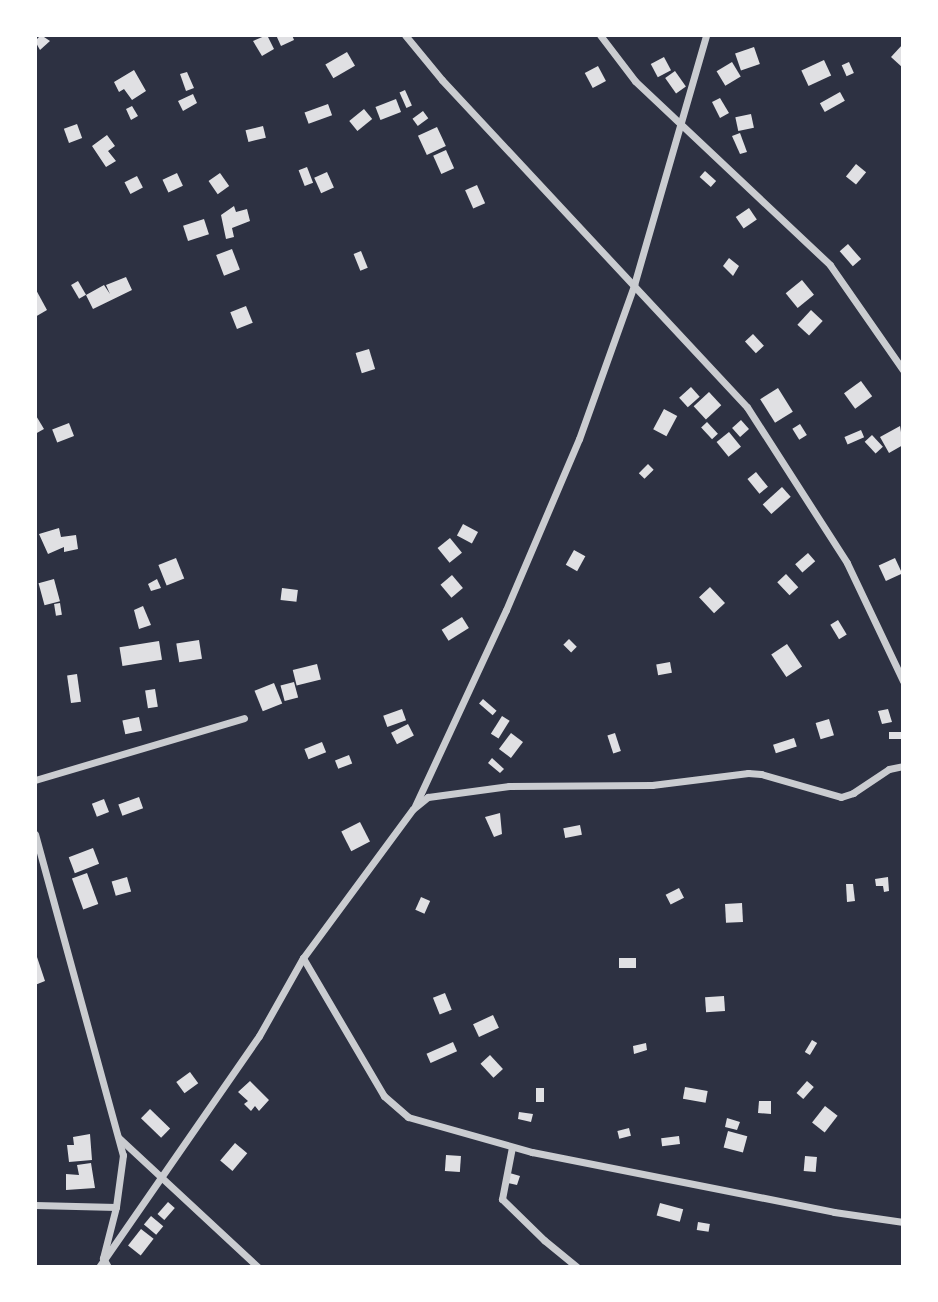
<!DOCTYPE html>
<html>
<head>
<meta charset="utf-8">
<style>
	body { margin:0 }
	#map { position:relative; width:938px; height:1302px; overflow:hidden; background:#2d3142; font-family:"Roboto Condensed",sans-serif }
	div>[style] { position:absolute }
	.building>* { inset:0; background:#e0e0e3; transform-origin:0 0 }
	.minor>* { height:7px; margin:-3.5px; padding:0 3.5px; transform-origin:3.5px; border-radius:3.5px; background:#caccd0 }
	span { translate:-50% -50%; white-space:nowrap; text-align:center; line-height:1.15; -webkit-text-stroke:7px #fff; paint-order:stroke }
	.frame { position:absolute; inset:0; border:37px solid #fff; pointer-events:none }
</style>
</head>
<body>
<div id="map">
	<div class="building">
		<div style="clip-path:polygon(41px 35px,50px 41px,40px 50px,35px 41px)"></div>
		<div style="clip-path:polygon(267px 35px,274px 49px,262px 56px,253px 41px)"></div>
		<div style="clip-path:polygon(276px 35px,292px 35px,294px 40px,281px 46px)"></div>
		<div style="clip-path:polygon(903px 44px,903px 68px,891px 57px)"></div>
		<div style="left:754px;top:47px;width:18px;height:20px;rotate:71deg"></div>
		<div style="left:347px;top:52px;width:16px;height:25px;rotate:60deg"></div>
		<div style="left:664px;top:57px;width:15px;height:15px;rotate:62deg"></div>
		<div style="left:824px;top:60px;width:17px;height:25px;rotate:65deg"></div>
		<div style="left:732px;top:62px;width:17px;height:18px;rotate:59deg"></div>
		<div style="left:849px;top:62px;width:12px;height:8px;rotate:66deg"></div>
		<div style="left:598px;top:66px;width:17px;height:15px;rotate:62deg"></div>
		<div style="clip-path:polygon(134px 70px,146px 91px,132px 100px,124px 89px,119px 92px,114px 82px)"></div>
		<div style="left:675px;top:71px;width:19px;height:12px;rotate:55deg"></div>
		<div style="clip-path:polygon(187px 72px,194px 88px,186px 91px,180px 74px)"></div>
		<div style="left:405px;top:90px;width:17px;height:6px;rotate:66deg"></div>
		<div style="left:840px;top:92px;width:10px;height:23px;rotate:61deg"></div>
		<div style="clip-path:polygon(193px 94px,197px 103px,183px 111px,178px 101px)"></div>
		<div style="clip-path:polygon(720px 98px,729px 113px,720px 118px,712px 102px)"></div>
		<div style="left:396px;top:99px;width:14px;height:22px;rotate:69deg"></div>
		<div style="left:328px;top:104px;width:12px;height:25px;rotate:70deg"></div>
		<div style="clip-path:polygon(132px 106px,138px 116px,131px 120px,126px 109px)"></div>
		<div style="left:364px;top:109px;width:13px;height:19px;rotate:51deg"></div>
		<div style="left:423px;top:111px;width:9px;height:13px;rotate:54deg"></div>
		<div style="left:751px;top:114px;width:14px;height:16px;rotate:78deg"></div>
		<div style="left:77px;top:124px;width:15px;height:14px;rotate:70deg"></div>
		<div style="left:263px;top:126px;width:12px;height:18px;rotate:76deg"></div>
		<div style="left:437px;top:127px;width:21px;height:21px;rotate:65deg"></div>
		<div style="clip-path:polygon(740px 133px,747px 152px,740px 154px,732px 136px)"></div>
		<div style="clip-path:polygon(107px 135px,115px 146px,108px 151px,116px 161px,106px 167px,92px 146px)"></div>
		<div style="left:446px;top:150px;width:20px;height:14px;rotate:66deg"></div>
		<div style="left:856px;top:164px;width:13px;height:16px;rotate:39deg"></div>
		<div style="left:307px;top:167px;width:17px;height:9px;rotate:69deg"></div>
		<div style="left:705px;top:171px;width:15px;height:8px;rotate:42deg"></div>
		<div style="left:327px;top:172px;width:17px;height:14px;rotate:66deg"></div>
		<div style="left:177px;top:173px;width:14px;height:16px;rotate:65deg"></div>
		<div style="left:220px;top:173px;width:16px;height:14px;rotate:55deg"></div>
		<div style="left:137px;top:176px;width:13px;height:14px;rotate:63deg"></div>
		<div style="left:477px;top:185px;width:20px;height:13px;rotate:66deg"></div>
		<div style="clip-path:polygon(234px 206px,236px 212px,247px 209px,250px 221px,232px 228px,234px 237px,226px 239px,221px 215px)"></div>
		<div style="left:749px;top:208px;width:14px;height:16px;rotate:56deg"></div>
		<div style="left:204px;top:219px;width:16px;height:22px;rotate:72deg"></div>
		<div style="left:848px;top:244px;width:20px;height:11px;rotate:49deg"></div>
		<div style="left:232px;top:249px;width:22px;height:17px;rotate:69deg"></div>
		<div style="left:361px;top:251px;width:18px;height:8px;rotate:68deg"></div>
		<div style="clip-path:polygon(729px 258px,739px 266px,733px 276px,723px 266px)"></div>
		<div style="clip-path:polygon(126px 277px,132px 290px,93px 309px,86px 295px,104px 285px,110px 294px,106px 285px)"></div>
		<div style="left:802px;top:280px;width:19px;height:21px;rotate:51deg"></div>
		<div style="left:78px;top:281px;width:16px;height:8px;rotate:60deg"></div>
		<div style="clip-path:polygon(35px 288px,47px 310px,35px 317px)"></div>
		<div style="left:246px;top:306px;width:18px;height:17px;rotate:68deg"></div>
		<div style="left:811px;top:310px;width:16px;height:20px;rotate:43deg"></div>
		<div style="left:753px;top:334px;width:16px;height:11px;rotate:47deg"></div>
		<div style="left:369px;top:349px;width:21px;height:14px;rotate:73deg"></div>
		<div style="left:861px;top:381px;width:19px;height:21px;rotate:54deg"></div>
		<div style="left:691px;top:387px;width:13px;height:16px;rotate:48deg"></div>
		<div style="left:778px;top:388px;width:28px;height:21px;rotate:58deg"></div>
		<div style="left:709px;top:392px;width:18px;height:21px;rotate:47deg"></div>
		<div style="left:664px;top:409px;width:15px;height:23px;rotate:28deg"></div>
		<div style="clip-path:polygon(35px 414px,44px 429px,35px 434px)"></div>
		<div style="left:741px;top:420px;width:12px;height:12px;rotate:48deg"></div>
		<div style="left:707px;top:422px;width:16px;height:8px;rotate:47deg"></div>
		<div style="left:69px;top:423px;width:14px;height:18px;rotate:69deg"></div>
		<div style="left:800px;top:424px;width:13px;height:9px;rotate:58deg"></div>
		<div style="clip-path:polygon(900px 426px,903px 445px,889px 453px,880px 437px)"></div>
		<div style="left:861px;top:430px;width:8px;height:18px;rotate:67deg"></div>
		<div style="left:729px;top:432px;width:19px;height:16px;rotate:51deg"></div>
		<div style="left:872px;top:435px;width:16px;height:10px;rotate:47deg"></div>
		<div style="left:648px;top:464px;width:8px;height:13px;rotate:45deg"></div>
		<div style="left:756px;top:472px;width:19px;height:11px;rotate:51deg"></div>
		<div style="left:782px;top:487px;width:13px;height:26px;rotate:48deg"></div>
		<div style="left:463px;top:524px;width:17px;height:13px;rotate:28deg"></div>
		<div style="clip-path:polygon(59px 528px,61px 537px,76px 535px,78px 549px,64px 552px,64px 547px,48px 554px,39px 534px)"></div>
		<div style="left:450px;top:538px;width:19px;height:16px;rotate:51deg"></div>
		<div style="left:574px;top:550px;width:13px;height:17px;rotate:29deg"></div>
		<div style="left:808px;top:553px;width:11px;height:17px;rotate:49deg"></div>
		<div style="left:176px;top:558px;width:22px;height:19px;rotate:68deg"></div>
		<div style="left:895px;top:558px;width:17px;height:18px;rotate:65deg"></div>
		<div style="left:786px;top:574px;width:18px;height:12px;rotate:47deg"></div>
		<div style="left:452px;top:575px;width:17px;height:15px;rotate:50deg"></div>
		<div style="left:54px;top:579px;width:23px;height:16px;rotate:75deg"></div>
		<div style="clip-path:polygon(157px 579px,161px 588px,151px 591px,148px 584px)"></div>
		<div style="left:710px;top:587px;width:22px;height:15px;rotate:47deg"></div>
		<div style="left:282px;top:588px;width:16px;height:12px;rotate:7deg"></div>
		<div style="left:60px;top:603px;width:12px;height:6px;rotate:81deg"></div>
		<div style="clip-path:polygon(143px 606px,151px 625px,139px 629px,134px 610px)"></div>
		<div style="left:462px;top:617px;width:13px;height:24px;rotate:58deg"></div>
		<div style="left:838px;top:620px;width:17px;height:9px;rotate:59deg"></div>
		<div style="left:569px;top:639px;width:11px;height:8px;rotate:45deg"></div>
		<div style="left:199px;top:640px;width:19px;height:23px;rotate:81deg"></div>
		<div style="left:159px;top:641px;width:19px;height:40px;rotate:81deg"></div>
		<div style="left:787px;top:644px;width:27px;height:19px;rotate:56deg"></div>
		<div style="left:670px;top:662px;width:11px;height:14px;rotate:80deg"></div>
		<div style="left:317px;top:664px;width:16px;height:25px;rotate:76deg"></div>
		<div style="left:77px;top:674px;width:28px;height:10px;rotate:82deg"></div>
		<div style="left:294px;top:682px;width:16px;height:14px;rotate:75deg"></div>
		<div style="left:274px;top:683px;width:22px;height:21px;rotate:68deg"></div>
		<div style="left:155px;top:689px;width:18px;height:10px;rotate:81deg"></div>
		<div style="left:483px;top:699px;width:18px;height:6px;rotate:41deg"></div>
		<div style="left:402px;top:709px;width:12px;height:20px;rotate:70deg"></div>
		<div style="clip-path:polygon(888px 709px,892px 722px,882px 724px,878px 711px)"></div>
		<div style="left:502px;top:716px;width:9px;height:21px;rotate:32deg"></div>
		<div style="left:139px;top:717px;width:14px;height:17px;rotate:78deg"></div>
		<div style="left:829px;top:719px;width:17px;height:14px;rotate:73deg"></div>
		<div style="left:408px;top:724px;width:13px;height:19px;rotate:63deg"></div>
		<div style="left:903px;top:732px;width:7px;height:14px;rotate:90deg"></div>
		<div style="left:511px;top:733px;width:15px;height:20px;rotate:37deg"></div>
		<div style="left:615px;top:733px;width:19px;height:8px;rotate:72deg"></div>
		<div style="left:794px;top:738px;width:9px;height:22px;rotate:72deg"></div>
		<div style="left:322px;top:742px;width:11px;height:19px;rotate:68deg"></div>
		<div style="left:349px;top:755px;width:9px;height:15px;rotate:69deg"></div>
		<div style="clip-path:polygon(492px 758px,504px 769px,500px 773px,488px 763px)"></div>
		<div style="left:139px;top:797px;width:12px;height:22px;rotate:70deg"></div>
		<div style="left:104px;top:799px;width:14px;height:13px;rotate:69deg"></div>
		<div style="clip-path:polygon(500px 813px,502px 834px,494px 837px,485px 817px)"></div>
		<div style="left:360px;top:822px;width:22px;height:21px;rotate:63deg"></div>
		<div style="left:580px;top:825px;width:10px;height:17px;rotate:79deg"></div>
		<div style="left:93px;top:848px;width:17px;height:26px;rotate:69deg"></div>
		<div style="left:87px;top:873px;width:33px;height:16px;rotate:70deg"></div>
		<div style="left:127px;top:877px;width:15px;height:16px;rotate:74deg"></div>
		<div style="clip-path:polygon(888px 877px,889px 891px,884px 892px,883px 886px,876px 886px,875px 879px)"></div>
		<div style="clip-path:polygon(846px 884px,853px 884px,855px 901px,847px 902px)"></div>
		<div style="left:679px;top:888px;width:11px;height:15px;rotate:63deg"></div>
		<div style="left:421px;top:897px;width:10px;height:14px;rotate:24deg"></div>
		<div style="left:742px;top:903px;width:19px;height:17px;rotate:87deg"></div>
		<div style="clip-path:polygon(35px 951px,45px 981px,35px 985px)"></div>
		<div style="left:636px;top:958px;width:10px;height:17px;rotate:90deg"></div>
		<div style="left:445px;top:993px;width:18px;height:13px;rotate:68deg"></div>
		<div style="left:724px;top:996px;width:15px;height:19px;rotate:86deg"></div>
		<div style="left:493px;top:1015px;width:14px;height:22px;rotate:65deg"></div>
		<div style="left:812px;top:1040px;width:6px;height:14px;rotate:31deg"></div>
		<div style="left:453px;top:1042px;width:10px;height:29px;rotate:66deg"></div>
		<div style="clip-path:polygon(646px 1043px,647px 1050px,634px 1054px,633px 1046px)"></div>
		<div style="left:490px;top:1055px;width:19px;height:13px;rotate:47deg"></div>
		<div style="left:190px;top:1072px;width:14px;height:17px;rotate:54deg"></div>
		<div style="clip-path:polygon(250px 1081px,269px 1100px,259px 1111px,255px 1106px,251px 1111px,244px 1104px,248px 1101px,238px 1092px)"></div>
		<div style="left:807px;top:1081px;width:9px;height:16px;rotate:41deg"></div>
		<div style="left:685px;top:1087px;width:23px;height:12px;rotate:10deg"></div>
		<div style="left:536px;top:1088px;width:8px;height:14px"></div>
		<div style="clip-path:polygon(759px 1101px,771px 1101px,771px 1114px,758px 1113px)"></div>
		<div style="left:825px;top:1106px;width:16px;height:21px;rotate:38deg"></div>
		<div style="left:150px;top:1109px;width:28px;height:13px;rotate:44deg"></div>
		<div style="clip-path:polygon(519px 1112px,533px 1114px,531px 1122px,518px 1119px)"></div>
		<div style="clip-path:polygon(727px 1118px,740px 1122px,737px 1130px,725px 1127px)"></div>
		<div style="left:629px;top:1128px;width:8px;height:12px;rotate:76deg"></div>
		<div style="left:728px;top:1131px;width:20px;height:17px;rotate:15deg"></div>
		<div style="clip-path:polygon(90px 1134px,92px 1160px,69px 1162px,67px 1145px,74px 1145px,73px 1137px)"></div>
		<div style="left:679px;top:1136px;width:8px;height:18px;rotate:83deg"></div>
		<div style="left:235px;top:1143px;width:16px;height:23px;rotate:40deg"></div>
		<div style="left:446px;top:1155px;width:15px;height:16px;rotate:4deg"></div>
		<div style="left:805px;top:1156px;width:12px;height:15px;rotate:5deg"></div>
		<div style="clip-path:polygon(91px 1163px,95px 1188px,66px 1190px,66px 1174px,79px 1175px,77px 1165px)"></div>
		<div style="clip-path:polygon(506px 1172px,520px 1176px,517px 1185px,504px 1182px)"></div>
		<div style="left:168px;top:1202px;width:9px;height:16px;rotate:41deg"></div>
		<div style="left:660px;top:1203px;width:24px;height:13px;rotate:15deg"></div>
		<div style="left:151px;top:1216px;width:16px;height:11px;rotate:40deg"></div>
		<div style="left:698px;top:1222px;width:12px;height:8px;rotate:9deg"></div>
		<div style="left:141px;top:1229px;width:16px;height:21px;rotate:38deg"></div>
	</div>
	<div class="minor">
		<div style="left:405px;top:35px;width:58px;rotate:50.6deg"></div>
		<div style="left:442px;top:80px;width:447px;rotate:47deg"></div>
		<div style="left:747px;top:407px;width:185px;rotate:57.3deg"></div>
		<div style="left:847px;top:563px;width:131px;rotate:64.6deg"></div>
		<div style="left:600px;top:35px;width:58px;rotate:52.7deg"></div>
		<div style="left:635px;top:81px;width:268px;rotate:43.3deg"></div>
		<div style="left:830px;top:265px;width:128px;rotate:55.2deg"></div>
		<div style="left:35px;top:780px;width:218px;rotate:-16.5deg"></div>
		<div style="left:415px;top:806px;width:216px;rotate:-65.1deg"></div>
		<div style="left:506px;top:610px;width:186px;rotate:-66.9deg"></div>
		<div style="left:579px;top:439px;width:164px;rotate:-70.3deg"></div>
		<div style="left:634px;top:285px;width:260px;rotate:-73.9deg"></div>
		<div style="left:35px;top:834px;width:333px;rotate:74.7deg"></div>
		<div style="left:123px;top:1155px;width:52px;rotate:97.7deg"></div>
		<div style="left:116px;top:1207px;width:53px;rotate:104.3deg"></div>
		<div style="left:103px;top:1258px;width:10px;rotate:61deg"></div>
		<div style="left:303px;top:958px;width:160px;rotate:59.6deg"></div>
		<div style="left:384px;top:1096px;width:32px;rotate:41deg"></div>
		<div style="left:408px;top:1117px;width:129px;rotate:15.8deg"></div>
		<div style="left:532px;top:1152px;width:308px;rotate:11.2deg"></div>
		<div style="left:834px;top:1212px;width:70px;rotate:8.2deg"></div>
		<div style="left:119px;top:1138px;width:190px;rotate:42.9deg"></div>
		<div style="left:512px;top:1147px;width:53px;rotate:100.9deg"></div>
		<div style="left:502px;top:1199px;width:59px;rotate:44.3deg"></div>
		<div style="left:544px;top:1240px;width:43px;rotate:39.3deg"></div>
		<div style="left:35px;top:1205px;width:81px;rotate:1.4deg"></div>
		<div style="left:99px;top:1267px;width:281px;rotate:-55.3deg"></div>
		<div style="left:259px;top:1036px;width:90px;rotate:-60.6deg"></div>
		<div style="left:303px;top:958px;width:185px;rotate:-53.6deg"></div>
		<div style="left:413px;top:809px;width:19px;rotate:-39deg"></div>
		<div style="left:428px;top:797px;width:82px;rotate:-7.7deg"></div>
		<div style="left:509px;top:786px;width:143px;rotate:-0.4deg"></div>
		<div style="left:652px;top:785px;width:97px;rotate:-7.1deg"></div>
		<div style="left:748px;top:773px;width:13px;rotate:4deg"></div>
		<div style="left:761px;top:774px;width:83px;rotate:16deg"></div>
		<div style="left:841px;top:797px;width:13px;rotate:-18deg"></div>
		<div style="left:853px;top:793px;width:43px;rotate:-33.7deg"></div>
		<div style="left:889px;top:769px;width:14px;rotate:-12deg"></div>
	</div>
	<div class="frame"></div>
</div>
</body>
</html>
